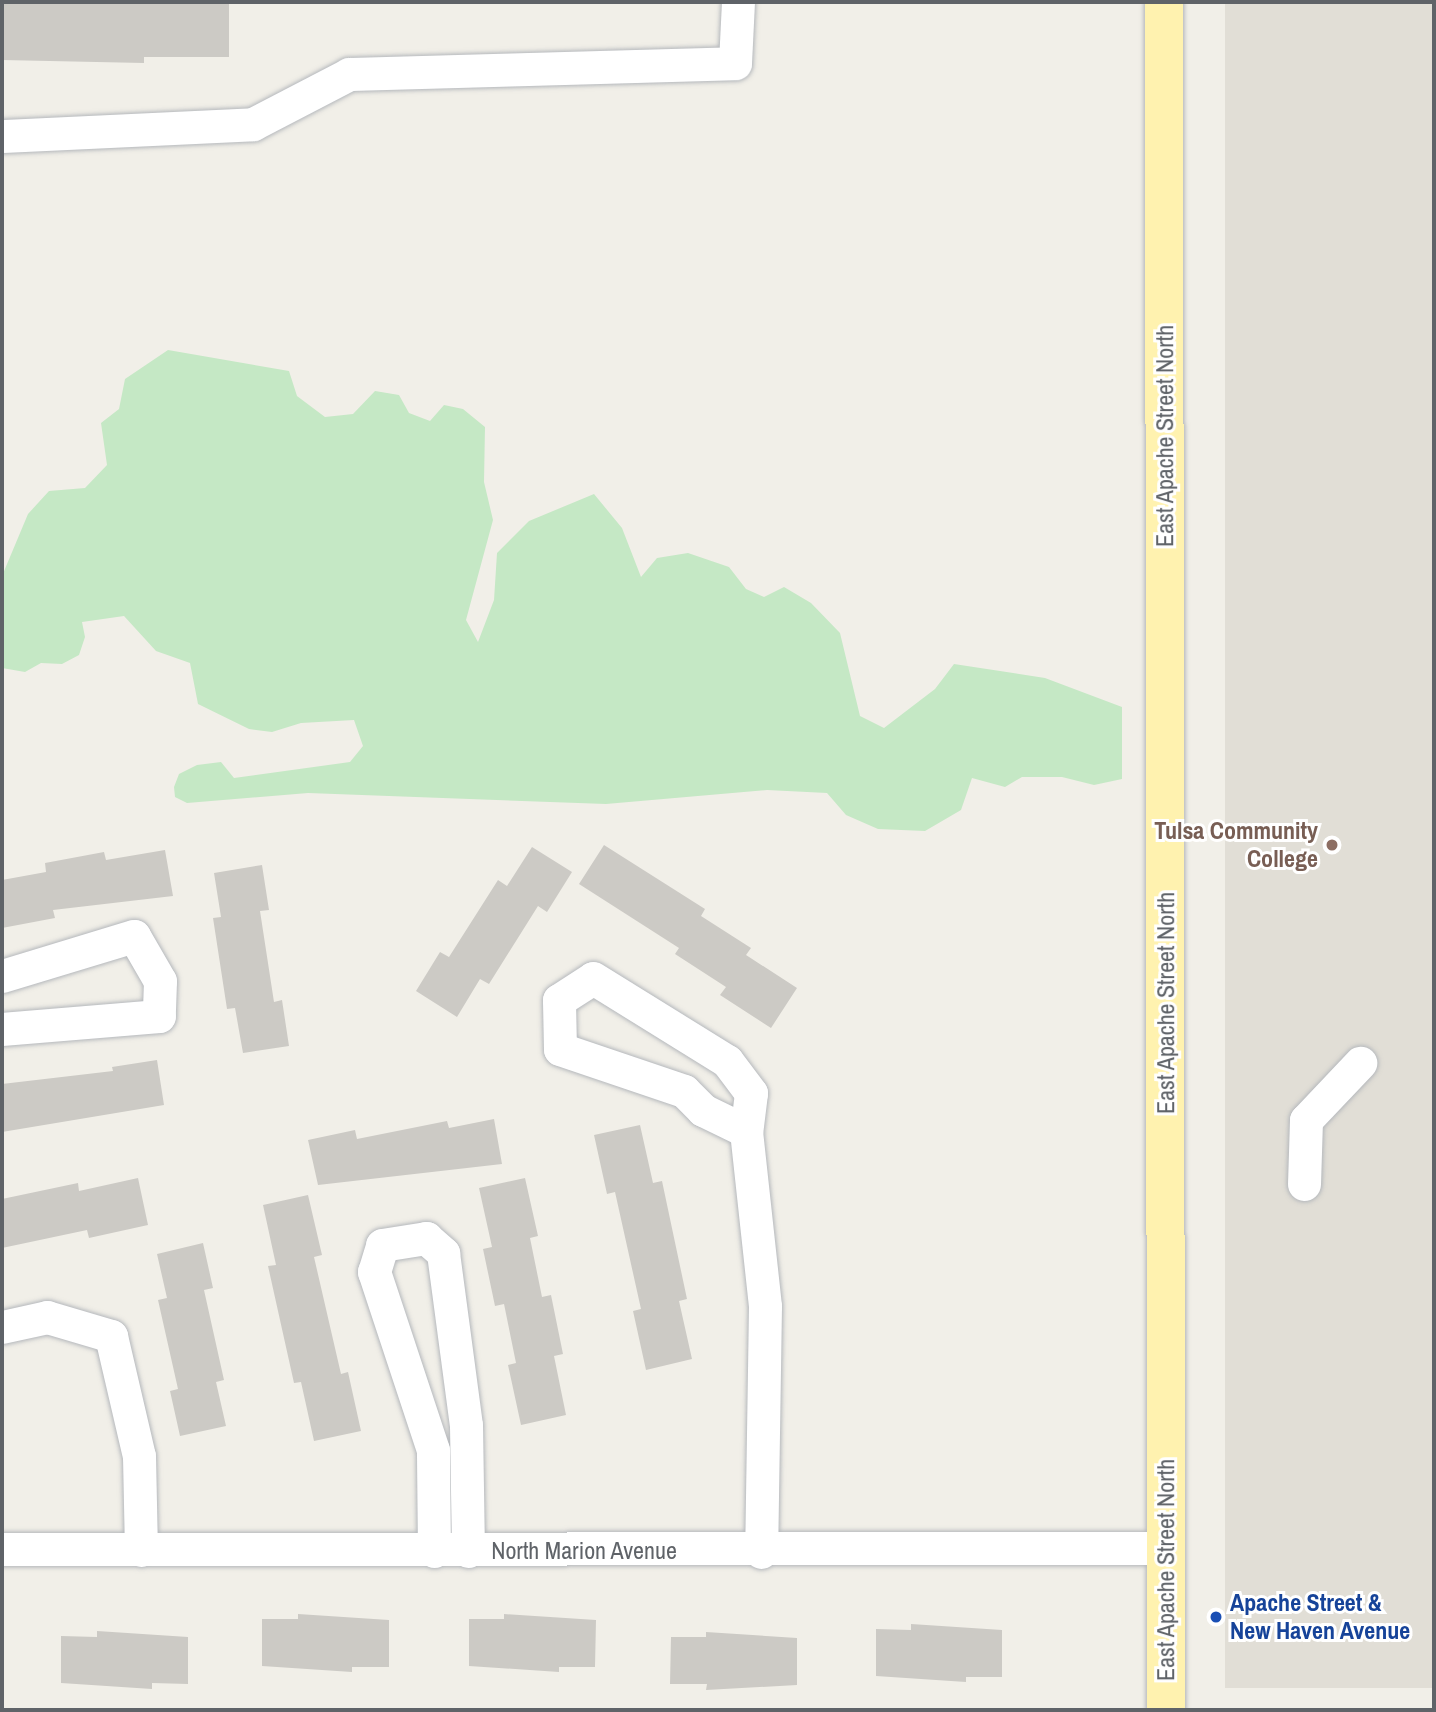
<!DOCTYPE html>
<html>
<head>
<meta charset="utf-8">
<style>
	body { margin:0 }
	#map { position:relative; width:1436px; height:1712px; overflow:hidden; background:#f1efe8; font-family:"Archivo Narrow",sans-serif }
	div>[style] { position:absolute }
	.education>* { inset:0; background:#e1ded6; transform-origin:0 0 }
	.green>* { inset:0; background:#c5e8c5 }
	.building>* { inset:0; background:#cccac5 }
	.roads { filter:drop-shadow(0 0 2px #b5b8bc) drop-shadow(0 0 2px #b5b8bc) }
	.minor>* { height:33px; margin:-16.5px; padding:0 16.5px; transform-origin:16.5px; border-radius:16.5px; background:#fff }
	.major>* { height:38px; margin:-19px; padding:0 19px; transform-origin:19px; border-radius:19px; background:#fff2af }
	.dots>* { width:19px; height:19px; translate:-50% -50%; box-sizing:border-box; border:4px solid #fff; border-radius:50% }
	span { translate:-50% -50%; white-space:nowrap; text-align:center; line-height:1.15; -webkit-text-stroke:6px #fff; paint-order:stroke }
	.street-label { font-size:24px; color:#5f6368 }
	.education-label { font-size:24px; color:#785e54; font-weight:700 }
	.right { translate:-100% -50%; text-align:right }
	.transit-label { font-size:24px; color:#164399; font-weight:700 }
	.left { translate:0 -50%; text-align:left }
	.frame { position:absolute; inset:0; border:4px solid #5f6368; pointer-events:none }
</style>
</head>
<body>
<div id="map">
	<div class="education">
		<div style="left:1225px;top:2px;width:209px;height:1686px"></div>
	</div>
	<div class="green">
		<div style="clip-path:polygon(168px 350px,289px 371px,297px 396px,325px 417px,353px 414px,375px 391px,399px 395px,409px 413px,430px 421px,444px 405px,463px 409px,485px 427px,484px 482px,493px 520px,466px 620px,478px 642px,494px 600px,497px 553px,529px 521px,594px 494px,622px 528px,641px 577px,657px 558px,688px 553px,729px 567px,746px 589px,764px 597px,784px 587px,811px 603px,840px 633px,860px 716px,884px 728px,935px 689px,954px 664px,1045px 678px,1122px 707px,1122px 779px,1094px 785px,1062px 777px,1022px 777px,1005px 787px,972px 778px,961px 810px,925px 831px,878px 829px,846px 815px,827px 793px,767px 790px,606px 804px,308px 793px,187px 803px,175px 797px,174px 787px,179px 774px,197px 765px,221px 762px,234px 778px,350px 762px,363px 746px,354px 720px,301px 723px,272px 732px,249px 729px,198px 704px,190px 663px,156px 651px,124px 616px,82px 622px,85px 637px,79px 655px,62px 664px,41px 663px,25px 672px,2px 668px,2px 576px,28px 514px,49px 491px,85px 488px,107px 465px,101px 423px,119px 409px,125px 379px)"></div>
	</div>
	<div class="building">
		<div style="clip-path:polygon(2px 2px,229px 2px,229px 57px,144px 57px,144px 63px,2px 60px)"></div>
		<div style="clip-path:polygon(604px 845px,705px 909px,701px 916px,751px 948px,746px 955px,797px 988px,771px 1028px,720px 995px,726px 987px,675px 954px,679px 948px,579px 884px)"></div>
		<div style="clip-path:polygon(532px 847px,572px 872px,547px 912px,538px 906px,489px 984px,480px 979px,457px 1017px,416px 991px,440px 952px,449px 957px,498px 880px,507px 886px)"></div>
		<div style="clip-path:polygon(165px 850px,173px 896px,53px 910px,55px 918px,2px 928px,2px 880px,46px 872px,45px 863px,104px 852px,106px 860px)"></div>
		<div style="clip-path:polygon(262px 865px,269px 910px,260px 911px,274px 1002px,282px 1000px,289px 1046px,243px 1053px,235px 1008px,227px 1009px,213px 918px,221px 917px,214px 873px)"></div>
		<div style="clip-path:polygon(157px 1060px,164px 1105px,2px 1132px,2px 1084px,113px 1071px,112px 1067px)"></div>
		<div style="clip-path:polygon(494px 1119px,502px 1164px,318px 1185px,308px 1140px,355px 1130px,357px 1139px,447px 1121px,449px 1128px)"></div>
		<div style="clip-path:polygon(640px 1125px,653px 1183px,662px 1181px,687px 1299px,679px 1301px,692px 1359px,646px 1370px,633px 1311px,641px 1309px,615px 1192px,607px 1194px,594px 1135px)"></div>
		<div style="clip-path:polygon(138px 1178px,148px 1225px,89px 1238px,87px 1230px,2px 1248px,2px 1199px,78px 1183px,79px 1191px)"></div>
		<div style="clip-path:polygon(525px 1178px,538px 1236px,530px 1238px,542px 1297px,551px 1295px,563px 1354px,554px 1356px,566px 1415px,521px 1425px,508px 1365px,516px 1363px,504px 1304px,495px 1306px,483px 1249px,492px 1247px,479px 1188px)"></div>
		<div style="clip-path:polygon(308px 1195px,322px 1255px,314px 1257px,341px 1374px,348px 1372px,361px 1431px,314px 1441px,301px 1382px,294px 1383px,268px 1266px,276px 1265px,263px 1205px)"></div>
		<div style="clip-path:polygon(203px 1243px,213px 1288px,204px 1290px,224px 1380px,216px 1382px,226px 1426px,180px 1436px,170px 1391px,178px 1389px,158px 1300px,167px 1298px,157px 1254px)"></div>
		<div style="clip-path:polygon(298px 1614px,389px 1620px,389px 1667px,352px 1667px,352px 1672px,262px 1666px,262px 1619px,298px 1619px)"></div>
		<div style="clip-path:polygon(504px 1614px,596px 1620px,595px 1667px,559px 1667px,559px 1672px,469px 1666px,469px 1619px,504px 1619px)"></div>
		<div style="clip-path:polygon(911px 1624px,1002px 1630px,1002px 1677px,966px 1677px,966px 1682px,876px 1676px,876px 1629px,911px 1630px)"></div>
		<div style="clip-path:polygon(97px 1631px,188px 1637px,188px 1684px,152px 1683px,152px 1689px,61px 1683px,61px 1636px,97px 1637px)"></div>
		<div style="clip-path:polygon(706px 1632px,797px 1638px,797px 1685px,706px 1690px,707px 1684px,670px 1684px,671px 1637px,706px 1637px)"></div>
	</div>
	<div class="roads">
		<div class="minor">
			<div style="left:2px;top:136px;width:251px;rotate:-2.7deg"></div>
			<div style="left:253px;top:124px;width:108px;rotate:-27.5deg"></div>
			<div style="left:349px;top:74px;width:386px;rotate:-1.6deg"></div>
			<div style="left:735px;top:63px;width:61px;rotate:-87.2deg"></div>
			<div style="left:2px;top:976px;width:138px;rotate:-16.9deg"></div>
			<div style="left:134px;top:936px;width:52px;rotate:60deg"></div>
			<div style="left:160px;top:981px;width:35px;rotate:92deg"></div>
			<div style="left:159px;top:1016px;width:158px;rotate:175.3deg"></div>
			<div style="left:746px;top:1131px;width:48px;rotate:-154deg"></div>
			<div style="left:703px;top:1110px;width:27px;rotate:-135deg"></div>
			<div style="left:684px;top:1091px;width:131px;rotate:-161.3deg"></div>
			<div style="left:560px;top:1049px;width:49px;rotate:-91.2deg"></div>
			<div style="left:559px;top:1000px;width:40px;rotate:-32.9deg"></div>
			<div style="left:593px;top:978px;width:158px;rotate:31.8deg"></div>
			<div style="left:727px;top:1061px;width:40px;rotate:53deg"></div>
			<div style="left:751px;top:1093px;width:38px;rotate:97deg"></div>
			<div style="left:746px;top:1131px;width:176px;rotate:83.8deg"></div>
			<div style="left:765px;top:1306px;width:246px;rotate:90.9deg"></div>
			<div style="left:1304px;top:1184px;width:64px;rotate:-88.2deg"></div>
			<div style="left:1306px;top:1120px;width:79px;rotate:-46.5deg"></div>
			<div style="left:2px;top:1327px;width:46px;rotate:-12.5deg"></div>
			<div style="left:47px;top:1317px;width:67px;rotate:16.5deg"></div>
			<div style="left:111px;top:1336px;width:123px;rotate:76.9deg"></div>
			<div style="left:139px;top:1456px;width:94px;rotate:88.8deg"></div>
			<div style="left:2px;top:1549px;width:1165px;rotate:-0.05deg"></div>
			<div style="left:434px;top:1551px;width:101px;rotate:-90.6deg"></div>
			<div style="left:433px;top:1450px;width:188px;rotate:-108.3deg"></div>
			<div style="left:374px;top:1272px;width:28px;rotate:-73deg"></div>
			<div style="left:382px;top:1245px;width:45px;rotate:-9deg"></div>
			<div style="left:426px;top:1238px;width:23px;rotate:41deg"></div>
			<div style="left:443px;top:1253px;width:174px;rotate:82.4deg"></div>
			<div style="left:466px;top:1425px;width:126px;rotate:89.1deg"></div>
		</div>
		<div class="major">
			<div style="left:1164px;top:2px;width:1708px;rotate:89.93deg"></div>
		</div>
	</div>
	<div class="dots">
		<div style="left:1332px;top:845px;background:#8d6e63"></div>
		<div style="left:1216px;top:1617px;background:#1a4fb4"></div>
	</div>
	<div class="street-label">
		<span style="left:1165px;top:436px;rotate:-90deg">East Apache Street North</span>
		<span style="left:1166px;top:1003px;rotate:-90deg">East Apache Street North</span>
		<span style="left:584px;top:1551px">North Marion Avenue</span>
		<span style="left:1166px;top:1570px;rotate:-90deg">East Apache Street North</span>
	</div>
	<div class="education-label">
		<span class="right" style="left:1318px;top:845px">Tulsa Community<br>College</span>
	</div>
	<div class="transit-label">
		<span class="left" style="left:1230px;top:1617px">Apache Street &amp;<br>New Haven Avenue</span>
	</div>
	<div class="frame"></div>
</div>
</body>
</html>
